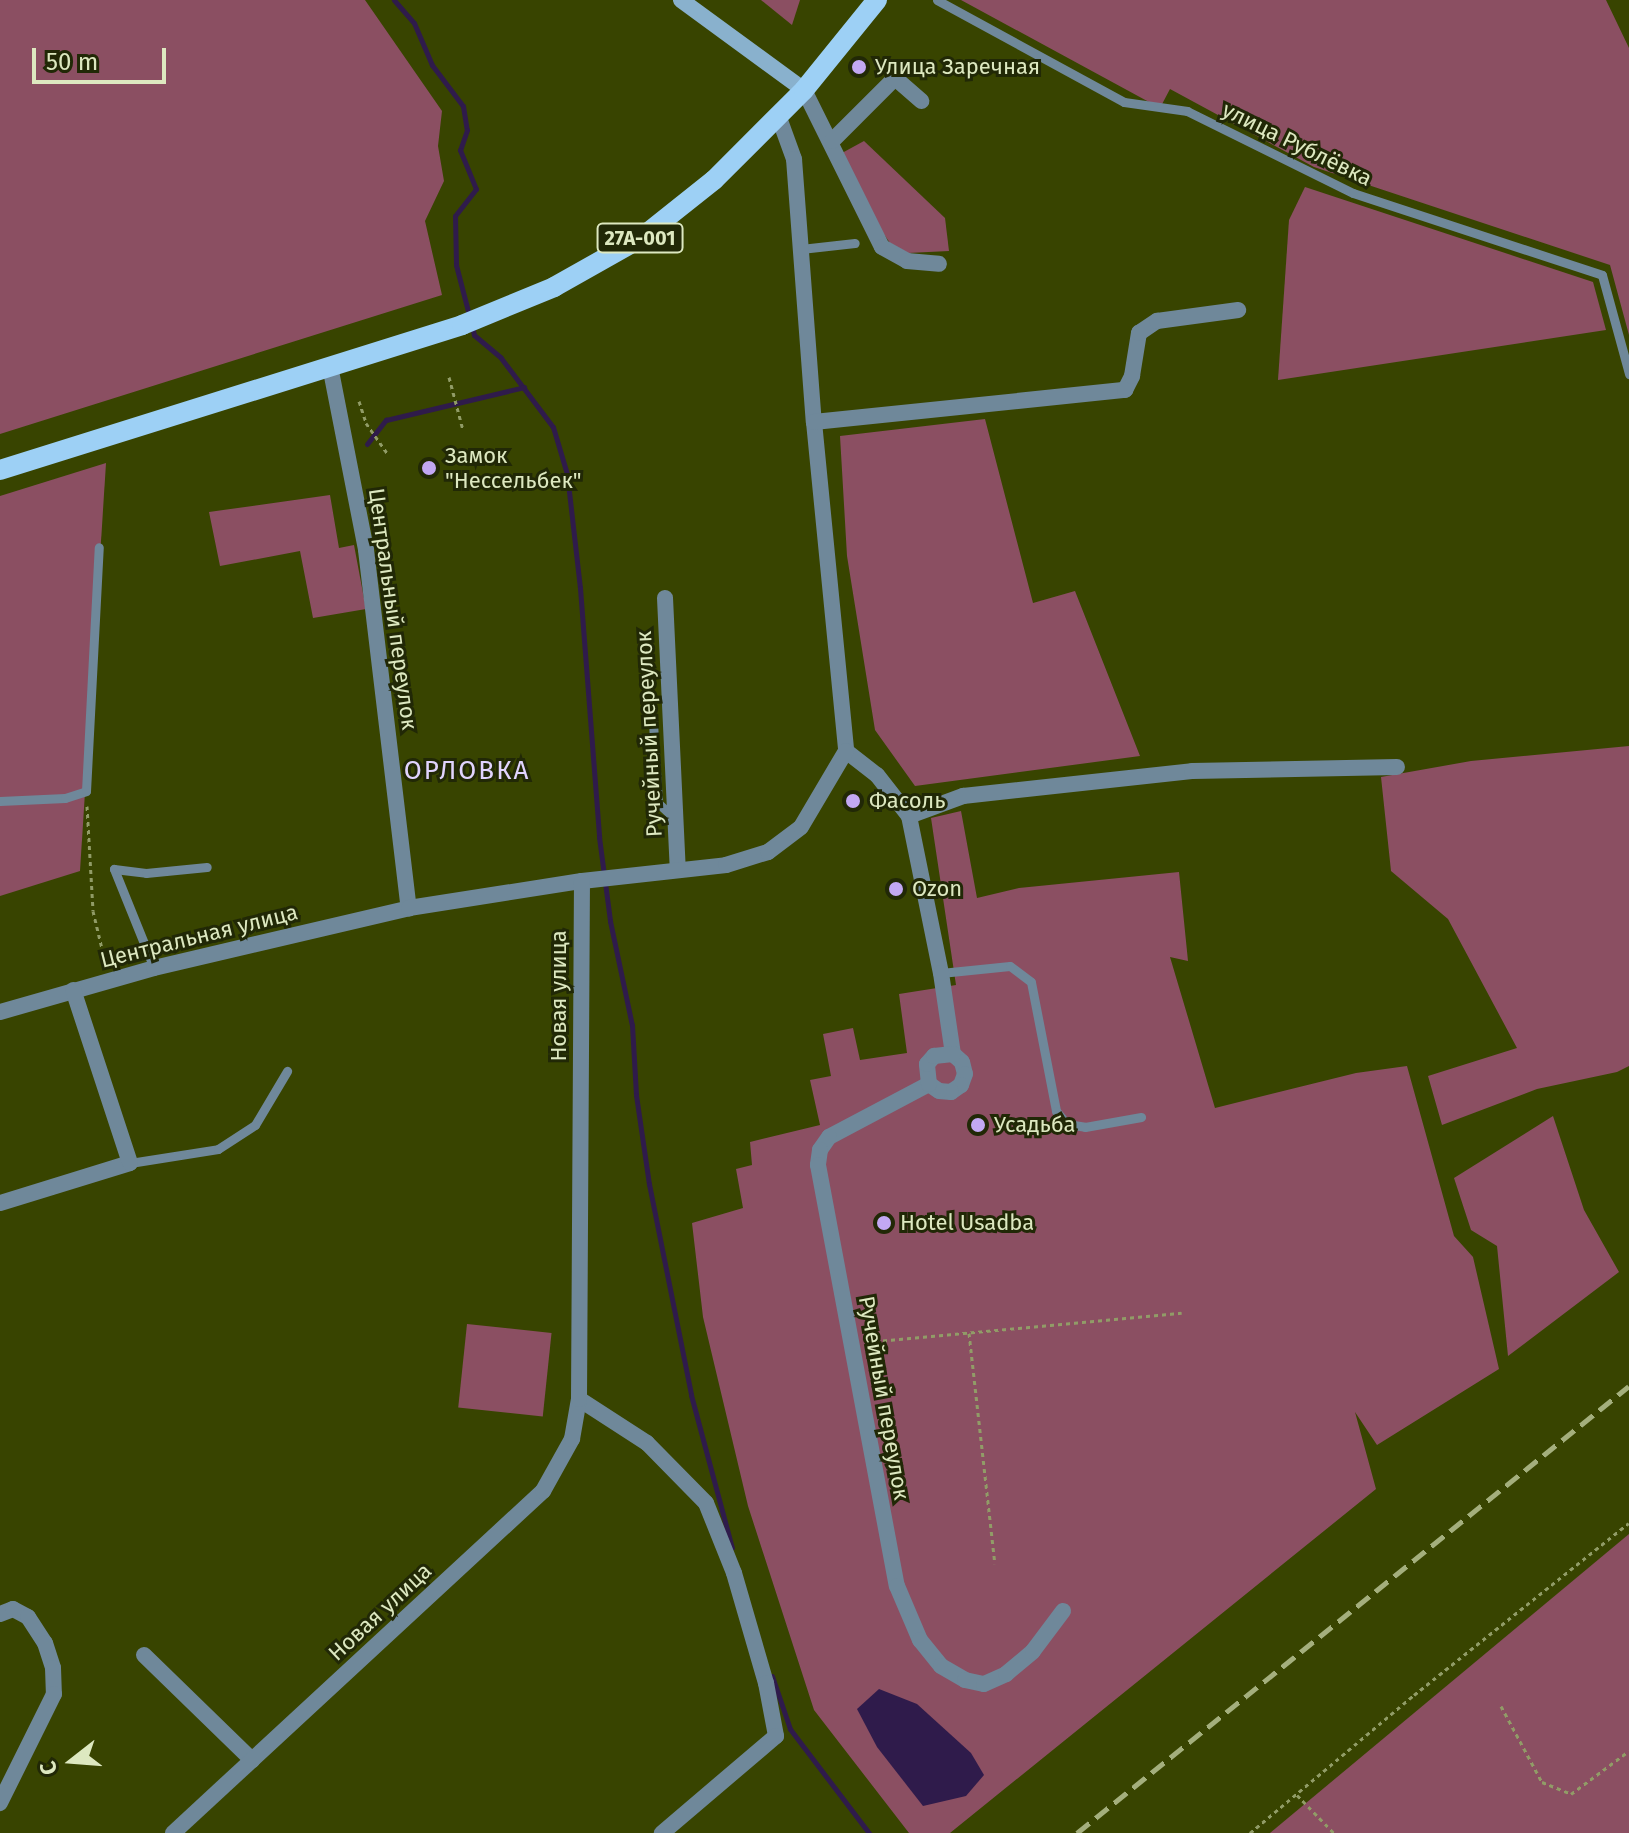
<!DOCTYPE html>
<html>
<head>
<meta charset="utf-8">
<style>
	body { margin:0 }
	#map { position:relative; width:1629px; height:1833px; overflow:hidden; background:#384400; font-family:"Fira Sans",sans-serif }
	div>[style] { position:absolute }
	.green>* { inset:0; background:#8b4f62; transform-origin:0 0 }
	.water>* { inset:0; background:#2f1b4b }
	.stream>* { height:5px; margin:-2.5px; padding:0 2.5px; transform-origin:2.5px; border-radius:2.5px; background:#2f1b4b }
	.path>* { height:3px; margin-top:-1.5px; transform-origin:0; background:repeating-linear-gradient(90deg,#919c67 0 4px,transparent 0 8px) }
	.lane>* { height:9px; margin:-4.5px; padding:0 4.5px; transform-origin:4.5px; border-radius:4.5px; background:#6f889a }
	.street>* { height:16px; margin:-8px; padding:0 8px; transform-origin:8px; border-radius:8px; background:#6f889a }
	.secondary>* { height:16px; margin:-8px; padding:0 8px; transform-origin:8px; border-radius:8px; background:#89b1cd }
	.primary>* { height:20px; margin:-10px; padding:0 10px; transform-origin:10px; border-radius:10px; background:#9dd0f5 }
	.rail>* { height:5px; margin-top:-2.5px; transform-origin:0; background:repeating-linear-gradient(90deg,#a4af7d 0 16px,transparent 0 24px) }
	.dots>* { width:22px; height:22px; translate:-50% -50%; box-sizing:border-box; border:4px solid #212806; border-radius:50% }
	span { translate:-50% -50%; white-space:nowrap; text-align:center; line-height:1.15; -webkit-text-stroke:6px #212806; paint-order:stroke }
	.shield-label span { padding:2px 6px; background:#212806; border:2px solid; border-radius:6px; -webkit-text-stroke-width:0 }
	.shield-label { font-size:20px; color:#dde8c0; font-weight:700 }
	.poi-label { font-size:22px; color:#dde8c0 }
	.left { translate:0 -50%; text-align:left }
	.street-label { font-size:22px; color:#dde8c0 }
	.quarter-label { font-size:26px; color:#e1d4fe; letter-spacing:2px }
	.north { position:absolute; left:32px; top:1721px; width:80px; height:80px; -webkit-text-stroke:6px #212806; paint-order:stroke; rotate:253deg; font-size:22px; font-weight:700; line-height:32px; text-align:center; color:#dde8c0 }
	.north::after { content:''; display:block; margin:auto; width:28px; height:36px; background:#dde8c0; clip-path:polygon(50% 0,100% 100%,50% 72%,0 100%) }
	.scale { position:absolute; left:32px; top:48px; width:134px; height:36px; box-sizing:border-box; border:4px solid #dde8c0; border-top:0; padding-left:10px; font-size:24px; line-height:28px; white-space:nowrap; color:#dde8c0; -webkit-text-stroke:6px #212806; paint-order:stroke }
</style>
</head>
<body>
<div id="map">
	<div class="green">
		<div style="clip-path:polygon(0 0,365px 0,442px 111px,438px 146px,444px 181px,425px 221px,442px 295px,0 434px)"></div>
		<div style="clip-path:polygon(761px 0,800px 0,792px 25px)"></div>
		<div style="clip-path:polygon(961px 0,1606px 0,1629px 48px,1629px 335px,1610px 265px,1314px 167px,1170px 89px,1160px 108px)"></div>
		<div style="clip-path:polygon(864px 141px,945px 218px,949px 251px,908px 253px,890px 243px,883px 233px,842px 153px)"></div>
		<div style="clip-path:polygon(1305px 187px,1593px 282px,1606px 330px,1278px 380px,1289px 220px)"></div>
		<div style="clip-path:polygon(985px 419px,1033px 603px,1075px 591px,1140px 756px,915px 786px,875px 730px,847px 556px,840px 436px)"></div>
		<div style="clip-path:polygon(106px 463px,80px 871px,0 896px,0 496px)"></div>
		<div style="clip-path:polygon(330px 495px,339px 548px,354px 545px,366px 609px,313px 618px,300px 551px,220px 566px,209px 512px)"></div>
		<div style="clip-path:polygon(1629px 746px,1629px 1066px,1617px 1072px,1537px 1089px,1442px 1125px,1428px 1076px,1517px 1048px,1448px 919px,1391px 871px,1381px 777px,1471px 761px)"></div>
		<div style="clip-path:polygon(961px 811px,977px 898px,1019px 888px,1179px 872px,1188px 961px,1170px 957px,1215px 1108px,1356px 1073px,1407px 1066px,1454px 1236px,1473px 1257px,1499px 1369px,1377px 1445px,1355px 1412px,1376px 1489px,950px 1833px,909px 1833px,814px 1710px,748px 1506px,703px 1317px,692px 1223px,743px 1208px,736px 1169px,752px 1165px,750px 1142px,820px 1125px,810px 1080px,831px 1076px,823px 1034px,853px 1028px,860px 1060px,907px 1053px,899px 994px,956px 985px,931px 818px)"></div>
		<div style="clip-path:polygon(1553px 1116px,1584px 1210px,1619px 1272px,1508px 1356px,1497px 1246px,1471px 1230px,1454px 1178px)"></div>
		<div style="left:467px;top:1324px;width:85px;height:84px;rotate:6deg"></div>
		<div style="clip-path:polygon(1629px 1534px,1629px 1833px,1270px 1833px)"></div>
	</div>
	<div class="water">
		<div style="clip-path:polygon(879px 1689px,917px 1704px,971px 1753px,984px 1775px,966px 1796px,923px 1806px,877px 1747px,857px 1709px)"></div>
	</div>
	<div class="stream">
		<div style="left:394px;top:0;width:30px;rotate:49deg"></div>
		<div style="left:414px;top:23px;width:46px;rotate:66.8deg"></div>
		<div style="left:432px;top:65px;width:51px;rotate:52.9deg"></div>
		<div style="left:463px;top:106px;width:24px;rotate:81deg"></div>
		<div style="left:467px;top:130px;width:21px;rotate:109deg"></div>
		<div style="left:460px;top:150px;width:42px;rotate:67.7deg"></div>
		<div style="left:476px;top:189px;width:34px;rotate:128deg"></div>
		<div style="left:455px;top:216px;width:49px;rotate:88.8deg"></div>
		<div style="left:456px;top:265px;width:52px;rotate:75.4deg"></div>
		<div style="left:472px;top:325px;width:10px;rotate:79deg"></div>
		<div style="left:474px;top:335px;width:35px;rotate:40deg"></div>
		<div style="left:501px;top:358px;width:86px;rotate:53deg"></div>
		<div style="left:553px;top:427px;width:49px;rotate:73.4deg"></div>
		<div style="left:567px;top:474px;width:115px;rotate:83.5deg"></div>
		<div style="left:580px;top:588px;width:250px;rotate:85.6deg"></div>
		<div style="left:599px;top:837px;width:85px;rotate:82.5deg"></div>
		<div style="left:610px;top:921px;width:106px;rotate:78.1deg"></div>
		<div style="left:632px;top:1025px;width:70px;rotate:86.7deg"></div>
		<div style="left:636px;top:1095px;width:90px;rotate:81.7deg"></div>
		<div style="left:649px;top:1184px;width:215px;rotate:78.7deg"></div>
		<div style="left:691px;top:1395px;width:158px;rotate:75deg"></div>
		<div style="left:367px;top:444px;width:31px;rotate:-52deg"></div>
		<div style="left:386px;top:420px;width:142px;rotate:-13.4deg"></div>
		<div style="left:772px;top:1676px;width:56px;rotate:71.2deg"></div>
		<div style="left:790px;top:1729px;width:131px;rotate:52.8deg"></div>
	</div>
	<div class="path">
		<div style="left:449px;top:377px;width:55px;rotate:75.2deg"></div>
		<div style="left:359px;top:401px;width:23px;rotate:72deg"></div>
		<div style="left:366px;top:423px;width:39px;rotate:55deg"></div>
		<div style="left:87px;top:806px;width:105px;rotate:86.7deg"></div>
		<div style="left:93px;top:911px;width:56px;rotate:76.5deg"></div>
		<div style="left:969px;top:1333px;width:232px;rotate:83.6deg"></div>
		<div style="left:867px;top:1342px;width:316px;rotate:-5.3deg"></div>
		<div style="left:1501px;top:1706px;width:86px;rotate:61.7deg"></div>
		<div style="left:1542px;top:1782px;width:31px;rotate:22deg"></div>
		<div style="left:1571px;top:1794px;width:72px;rotate:-36.6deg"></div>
		<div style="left:1297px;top:1795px;width:53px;rotate:45.8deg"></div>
		<div style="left:1250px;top:1833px;width:214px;rotate:-40.1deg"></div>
		<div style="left:1414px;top:1695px;width:275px;rotate:-38.7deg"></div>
	</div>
	<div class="lane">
		<div style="left:937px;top:0;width:213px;rotate:28.6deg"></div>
		<div style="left:1124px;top:102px;width:64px;rotate:8.1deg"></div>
		<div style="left:1187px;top:111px;width:185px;rotate:26.3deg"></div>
		<div style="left:1353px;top:193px;width:262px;rotate:18.2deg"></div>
		<div style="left:1602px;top:275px;width:103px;rotate:74.7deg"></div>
		<div style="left:801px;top:249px;width:54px;rotate:-6.3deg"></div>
		<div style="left:653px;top:723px;width:80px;rotate:86.4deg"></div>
		<div style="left:658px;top:803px;width:22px;rotate:43deg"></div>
		<div style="left:0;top:801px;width:65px;rotate:-2.6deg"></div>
		<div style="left:65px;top:798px;width:22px;rotate:-18deg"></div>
		<div style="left:86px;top:791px;width:244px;rotate:-87deg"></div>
		<div style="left:154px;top:968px;width:107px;rotate:-112deg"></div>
		<div style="left:114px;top:869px;width:32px;rotate:7deg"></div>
		<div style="left:146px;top:873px;width:61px;rotate:-5.6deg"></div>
		<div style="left:941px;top:973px;width:69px;rotate:-5.8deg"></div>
		<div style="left:1010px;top:966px;width:26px;rotate:37deg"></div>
		<div style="left:1031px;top:982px;width:131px;rotate:79deg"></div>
		<div style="left:1056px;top:1111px;width:17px;rotate:50deg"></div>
		<div style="left:1067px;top:1124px;width:18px;rotate:9deg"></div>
		<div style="left:1085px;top:1127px;width:57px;rotate:-10.1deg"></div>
		<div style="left:130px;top:1163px;width:89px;rotate:-9deg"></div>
		<div style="left:218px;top:1149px;width:44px;rotate:-33deg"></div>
		<div style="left:255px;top:1125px;width:63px;rotate:-59.3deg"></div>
	</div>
	<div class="street">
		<div style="left:804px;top:90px;width:175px;rotate:63.6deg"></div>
		<div style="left:882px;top:247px;width:29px;rotate:29deg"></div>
		<div style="left:907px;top:261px;width:32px;rotate:5deg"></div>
		<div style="left:778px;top:115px;width:47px;rotate:70deg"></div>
		<div style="left:794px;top:159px;width:264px;rotate:85.7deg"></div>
		<div style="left:814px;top:422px;width:331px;rotate:84.4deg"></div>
		<div style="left:832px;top:141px;width:89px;rotate:-45deg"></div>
		<div style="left:895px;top:78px;width:35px;rotate:41deg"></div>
		<div style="left:330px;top:366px;width:187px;rotate:78.9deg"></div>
		<div style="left:366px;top:550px;width:361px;rotate:83.2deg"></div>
		<div style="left:814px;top:422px;width:313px;rotate:-5.9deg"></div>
		<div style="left:1125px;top:390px;width:16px;rotate:-63deg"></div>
		<div style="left:1132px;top:376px;width:44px;rotate:-80.8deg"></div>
		<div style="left:1139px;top:333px;width:22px;rotate:-34deg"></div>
		<div style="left:1157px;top:321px;width:82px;rotate:-7.7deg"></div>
		<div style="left:665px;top:598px;width:271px;rotate:87.3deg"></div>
		<div style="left:846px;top:751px;width:39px;rotate:38deg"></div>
		<div style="left:877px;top:775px;width:52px;rotate:52deg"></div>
		<div style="left:909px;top:816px;width:160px;rotate:78.5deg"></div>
		<div style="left:941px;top:973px;width:82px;rotate:81.6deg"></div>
		<div style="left:953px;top:1054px;width:12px;rotate:42deg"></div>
		<div style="left:962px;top:1062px;width:12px;rotate:76deg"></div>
		<div style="left:965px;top:1074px;width:12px;rotate:110deg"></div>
		<div style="left:961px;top:1085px;width:12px;rotate:145deg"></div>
		<div style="left:951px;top:1092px;width:12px;rotate:-175deg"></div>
		<div style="left:939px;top:1091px;width:12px;rotate:-145deg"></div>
		<div style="left:909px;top:816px;width:58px;rotate:-20.3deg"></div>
		<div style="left:963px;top:796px;width:230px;rotate:-6.2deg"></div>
		<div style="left:1192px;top:771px;width:205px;rotate:-1.1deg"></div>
		<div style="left:0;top:1012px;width:160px;rotate:-15.9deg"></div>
		<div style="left:154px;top:968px;width:262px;rotate:-13.2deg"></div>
		<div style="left:409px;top:908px;width:175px;rotate:-8.9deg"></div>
		<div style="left:582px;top:881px;width:145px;rotate:-6.3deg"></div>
		<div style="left:726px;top:865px;width:44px;rotate:-17.2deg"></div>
		<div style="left:768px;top:852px;width:41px;rotate:-37.1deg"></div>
		<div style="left:801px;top:827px;width:88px;rotate:-59.4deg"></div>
		<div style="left:929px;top:1084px;width:113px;rotate:152.1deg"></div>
		<div style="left:829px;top:1137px;width:16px;rotate:125deg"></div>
		<div style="left:820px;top:1150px;width:15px;rotate:98deg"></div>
		<div style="left:818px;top:1165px;width:428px;rotate:79.4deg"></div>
		<div style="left:897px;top:1586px;width:59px;rotate:66.9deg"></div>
		<div style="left:920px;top:1640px;width:33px;rotate:51deg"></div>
		<div style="left:941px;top:1666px;width:28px;rotate:30deg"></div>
		<div style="left:965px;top:1680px;width:19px;rotate:12deg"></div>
		<div style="left:984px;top:1684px;width:24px;rotate:-24deg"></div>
		<div style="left:1006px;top:1674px;width:35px;rotate:-40deg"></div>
		<div style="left:1033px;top:1651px;width:50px;rotate:-53.1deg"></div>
		<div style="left:929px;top:1084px;width:20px;rotate:-96deg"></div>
		<div style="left:927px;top:1064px;width:11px;rotate:-49deg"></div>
		<div style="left:934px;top:1056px;width:19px;rotate:-6deg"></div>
		<div style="left:0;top:1203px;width:136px;rotate:-17.1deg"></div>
		<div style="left:130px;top:1163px;width:182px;rotate:-108.2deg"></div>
		<div style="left:579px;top:1399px;width:81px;rotate:32.9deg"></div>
		<div style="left:647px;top:1443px;width:84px;rotate:45.5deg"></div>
		<div style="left:706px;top:1503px;width:75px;rotate:68.2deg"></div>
		<div style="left:734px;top:1573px;width:115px;rotate:73.8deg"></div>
		<div style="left:766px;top:1683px;width:54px;rotate:79.3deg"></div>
		<div style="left:776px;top:1736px;width:150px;rotate:139.6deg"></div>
		<div style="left:0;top:1614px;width:14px;rotate:-21deg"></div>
		<div style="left:13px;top:1609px;width:17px;rotate:28deg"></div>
		<div style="left:28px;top:1617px;width:31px;rotate:57deg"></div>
		<div style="left:45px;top:1643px;width:26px;rotate:72deg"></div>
		<div style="left:53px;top:1668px;width:26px;rotate:88deg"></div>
		<div style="left:54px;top:1694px;width:122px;rotate:116.4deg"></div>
		<div style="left:144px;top:1655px;width:151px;rotate:44.2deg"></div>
		<div style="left:173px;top:1833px;width:504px;rotate:-42.75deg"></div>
		<div style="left:543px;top:1491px;width:60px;rotate:-60.9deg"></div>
		<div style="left:572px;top:1439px;width:41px;rotate:-80.1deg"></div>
		<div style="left:579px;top:1399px;width:518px;rotate:-89.67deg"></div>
	</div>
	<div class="secondary">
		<div style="left:681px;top:0;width:152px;rotate:36.2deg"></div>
	</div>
	<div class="primary">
		<div style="left:0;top:470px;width:484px;rotate:-17.4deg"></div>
		<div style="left:462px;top:325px;width:100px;rotate:-22.4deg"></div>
		<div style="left:554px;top:287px;width:100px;rotate:-29.4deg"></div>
		<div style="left:641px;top:238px;width:93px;rotate:-38.5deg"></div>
		<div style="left:714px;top:180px;width:127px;rotate:-45deg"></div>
		<div style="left:804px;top:90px;width:116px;rotate:-51deg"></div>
	</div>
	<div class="rail">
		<div style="left:1077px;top:1833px;width:710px;rotate:-39deg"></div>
	</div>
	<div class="dots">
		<div style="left:859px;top:67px;background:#c2a8f3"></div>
		<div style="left:429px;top:468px;background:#c2a8f3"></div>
		<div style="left:853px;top:801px;background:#c2a8f3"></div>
		<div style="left:896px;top:889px;background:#c2a8f3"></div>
		<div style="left:978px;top:1125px;background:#c2a8f3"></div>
		<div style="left:884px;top:1223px;background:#c2a8f3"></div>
	</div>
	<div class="shield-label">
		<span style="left:640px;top:238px">27А-001</span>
	</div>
	<div class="poi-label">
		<span class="left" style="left:875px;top:67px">Улица Заречная</span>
		<span class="left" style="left:445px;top:468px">Замок<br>"Нессельбек"</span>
		<span class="left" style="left:869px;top:801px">Фасоль</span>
		<span class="left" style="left:912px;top:889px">Ozon</span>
		<span class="left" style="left:994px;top:1125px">Усадьба</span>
		<span class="left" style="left:900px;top:1223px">Hotel Usadba</span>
	</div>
	<div class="street-label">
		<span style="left:1297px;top:144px;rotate:26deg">улица Рублёвка</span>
		<span style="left:393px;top:609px;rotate:82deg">Центральный переулок</span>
		<span style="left:649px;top:734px;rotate:-93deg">Ручейный переулок</span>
		<span style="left:199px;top:936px;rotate:-14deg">Центральная улица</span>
		<span style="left:559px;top:996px;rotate:-90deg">Новая улица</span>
		<span style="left:884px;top:1398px;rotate:80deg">Ручейный переулок</span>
		<span style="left:380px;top:1612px;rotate:-43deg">Новая улица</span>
	</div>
	<div class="quarter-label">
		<span style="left:467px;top:771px">ОРЛОВКА</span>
	</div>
	<div class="north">С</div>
	<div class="scale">50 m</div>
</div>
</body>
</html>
